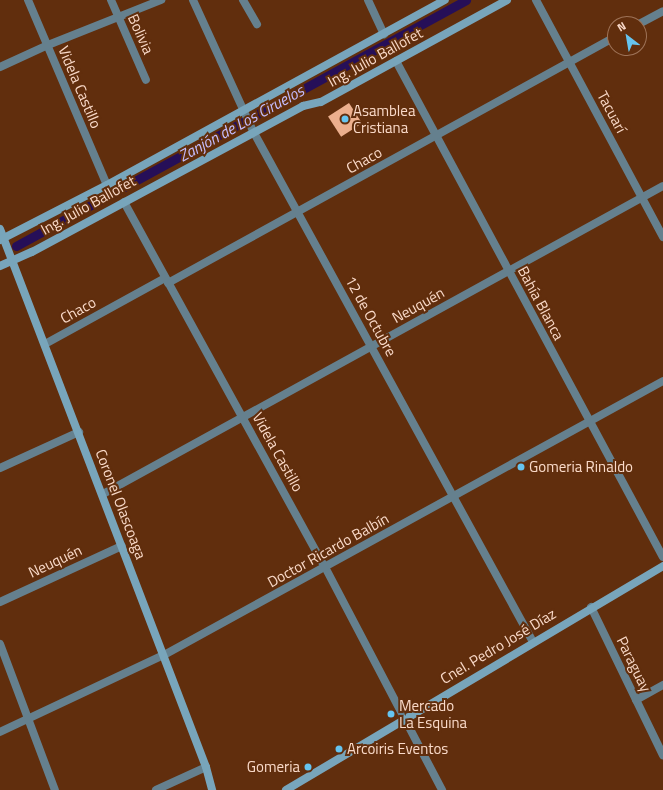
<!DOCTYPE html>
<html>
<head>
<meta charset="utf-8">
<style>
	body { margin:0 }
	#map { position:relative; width:663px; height:790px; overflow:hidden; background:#612e0d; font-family:"Titillium Web",sans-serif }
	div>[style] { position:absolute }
	.canal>* { height:9px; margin:-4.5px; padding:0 4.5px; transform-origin:4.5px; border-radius:4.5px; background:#260f58 }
	.building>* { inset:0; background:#ecaf8d; transform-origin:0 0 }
	.street>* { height:8px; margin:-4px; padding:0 4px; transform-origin:4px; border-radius:4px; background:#65808e }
	.secondary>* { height:8px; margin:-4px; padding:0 4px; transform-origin:4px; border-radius:4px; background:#78a5bb }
	.dots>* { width:11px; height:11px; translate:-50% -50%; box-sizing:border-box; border:2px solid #612e0d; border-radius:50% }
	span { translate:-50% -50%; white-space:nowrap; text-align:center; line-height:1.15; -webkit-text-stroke:4px #612e0d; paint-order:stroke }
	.street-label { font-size:15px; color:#fadac9 }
	.poi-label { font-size:15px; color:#fadac9 }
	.left { translate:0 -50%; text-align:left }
	.right { translate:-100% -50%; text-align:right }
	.water-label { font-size:16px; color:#c5bdfe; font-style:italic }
	.north { position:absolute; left:607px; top:16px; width:40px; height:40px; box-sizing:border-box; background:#612e0d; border:1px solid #9e7358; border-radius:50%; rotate:329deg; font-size:11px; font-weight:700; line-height:16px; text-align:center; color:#fadac9 }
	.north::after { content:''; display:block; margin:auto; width:14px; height:18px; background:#66c4ef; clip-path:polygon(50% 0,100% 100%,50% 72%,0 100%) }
</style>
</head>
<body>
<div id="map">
	<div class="canal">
		<div style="left:16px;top:246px;width:513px;rotate:-28.66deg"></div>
	</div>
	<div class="building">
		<div style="left:349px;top:103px;width:24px;height:25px;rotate:57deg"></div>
	</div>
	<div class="street">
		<div style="left:28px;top:0;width:201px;rotate:66.9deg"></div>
		<div style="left:111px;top:0;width:87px;rotate:66.4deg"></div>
		<div style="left:193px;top:0;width:144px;rotate:65.4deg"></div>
		<div style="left:253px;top:131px;width:583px;rotate:61.28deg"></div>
		<div style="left:243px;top:0;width:28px;rotate:60deg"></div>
		<div style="left:368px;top:0;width:38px;rotate:65deg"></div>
		<div style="left:536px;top:0;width:269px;rotate:61.8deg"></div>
		<div style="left:639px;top:24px;width:27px;rotate:-28deg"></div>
		<div style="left:396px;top:61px;width:563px;rotate:61.71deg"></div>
		<div style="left:0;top:67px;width:53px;rotate:-24.6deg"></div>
		<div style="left:48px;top:45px;width:122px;rotate:-21.7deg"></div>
		<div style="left:124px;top:202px;width:417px;rotate:61.2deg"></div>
		<div style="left:325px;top:567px;width:252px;rotate:62.3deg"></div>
		<div style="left:168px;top:283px;width:510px;rotate:-28.83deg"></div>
		<div style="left:45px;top:344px;width:137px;rotate:-28.8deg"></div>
		<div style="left:0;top:468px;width:87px;rotate:-24.5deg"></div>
		<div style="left:103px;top:494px;width:639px;rotate:-28.81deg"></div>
		<div style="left:0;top:602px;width:134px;rotate:-24.7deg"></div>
		<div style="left:591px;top:607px;width:165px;rotate:64.1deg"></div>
		<div style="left:0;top:644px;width:156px;rotate:69.4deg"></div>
		<div style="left:636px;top:700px;width:31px;rotate:-29deg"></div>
		<div style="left:0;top:732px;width:181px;rotate:-25.2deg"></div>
		<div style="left:164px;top:655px;width:569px;rotate:-28.77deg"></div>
		<div style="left:156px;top:790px;width:55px;rotate:-24.7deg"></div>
	</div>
	<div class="secondary">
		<div style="left:0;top:229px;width:576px;rotate:69.05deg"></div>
		<div style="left:206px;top:767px;width:24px;rotate:75deg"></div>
		<div style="left:0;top:240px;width:120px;rotate:-27.2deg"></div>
		<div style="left:107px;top:185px;width:385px;rotate:-28.7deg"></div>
		<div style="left:0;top:266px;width:35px;rotate:-24deg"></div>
		<div style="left:32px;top:252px;width:308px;rotate:-28.3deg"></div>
		<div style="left:303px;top:106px;width:18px;rotate:-13deg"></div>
		<div style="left:321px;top:102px;width:212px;rotate:-28.7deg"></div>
		<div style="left:286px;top:790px;width:439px;rotate:-30.7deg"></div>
	</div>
	<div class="dots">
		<div style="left:345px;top:119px;background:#66c4ef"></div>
		<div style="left:521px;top:467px;background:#66c4ef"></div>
		<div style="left:391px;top:714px;background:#66c4ef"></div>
		<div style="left:339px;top:749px;background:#66c4ef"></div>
		<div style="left:308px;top:767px;background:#66c4ef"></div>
	</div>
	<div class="street-label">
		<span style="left:141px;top:34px;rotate:66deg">Bolivia</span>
		<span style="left:375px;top:57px;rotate:-29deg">Ing. Julio Ballofet</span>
		<span style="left:80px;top:87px;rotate:67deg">Videla Castillo</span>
		<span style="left:612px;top:112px;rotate:62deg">Tacuarí</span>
		<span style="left:364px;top:160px;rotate:-29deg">Chaco</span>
		<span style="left:88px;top:205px;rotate:-29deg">Ing. Julio Ballofet</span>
		<span style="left:541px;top:303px;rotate:62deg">Bahía Blanca</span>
		<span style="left:418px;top:305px;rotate:-29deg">Neuquén</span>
		<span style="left:78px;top:310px;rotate:-29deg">Chaco</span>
		<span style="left:371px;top:316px;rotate:61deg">12 de Octubre</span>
		<span style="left:278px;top:452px;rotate:61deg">Videla Castillo</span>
		<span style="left:121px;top:504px;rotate:69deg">Coronel Olascoaga</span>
		<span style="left:328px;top:550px;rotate:-29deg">Doctor Ricardo Balbín</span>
		<span style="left:55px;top:561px;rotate:-25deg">Neuquén</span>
		<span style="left:498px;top:646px;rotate:-31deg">Cnel. Pedro José Díaz</span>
		<span style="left:634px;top:664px;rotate:64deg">Paraguay</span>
	</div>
	<div class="poi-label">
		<span class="left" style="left:353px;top:119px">Asamblea<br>Cristiana</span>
		<span class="left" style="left:529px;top:467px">Gomeria Rinaldo</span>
		<span class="left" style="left:399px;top:714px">Mercado<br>La Esquina</span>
		<span class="left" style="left:347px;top:749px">Arcoiris Eventos</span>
		<span class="right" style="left:300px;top:767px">Gomeria</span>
	</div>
	<div class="water-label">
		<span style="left:241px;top:123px;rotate:-29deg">Zanjón de Los Ciruelos</span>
	</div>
	<div class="north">N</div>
</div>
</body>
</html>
